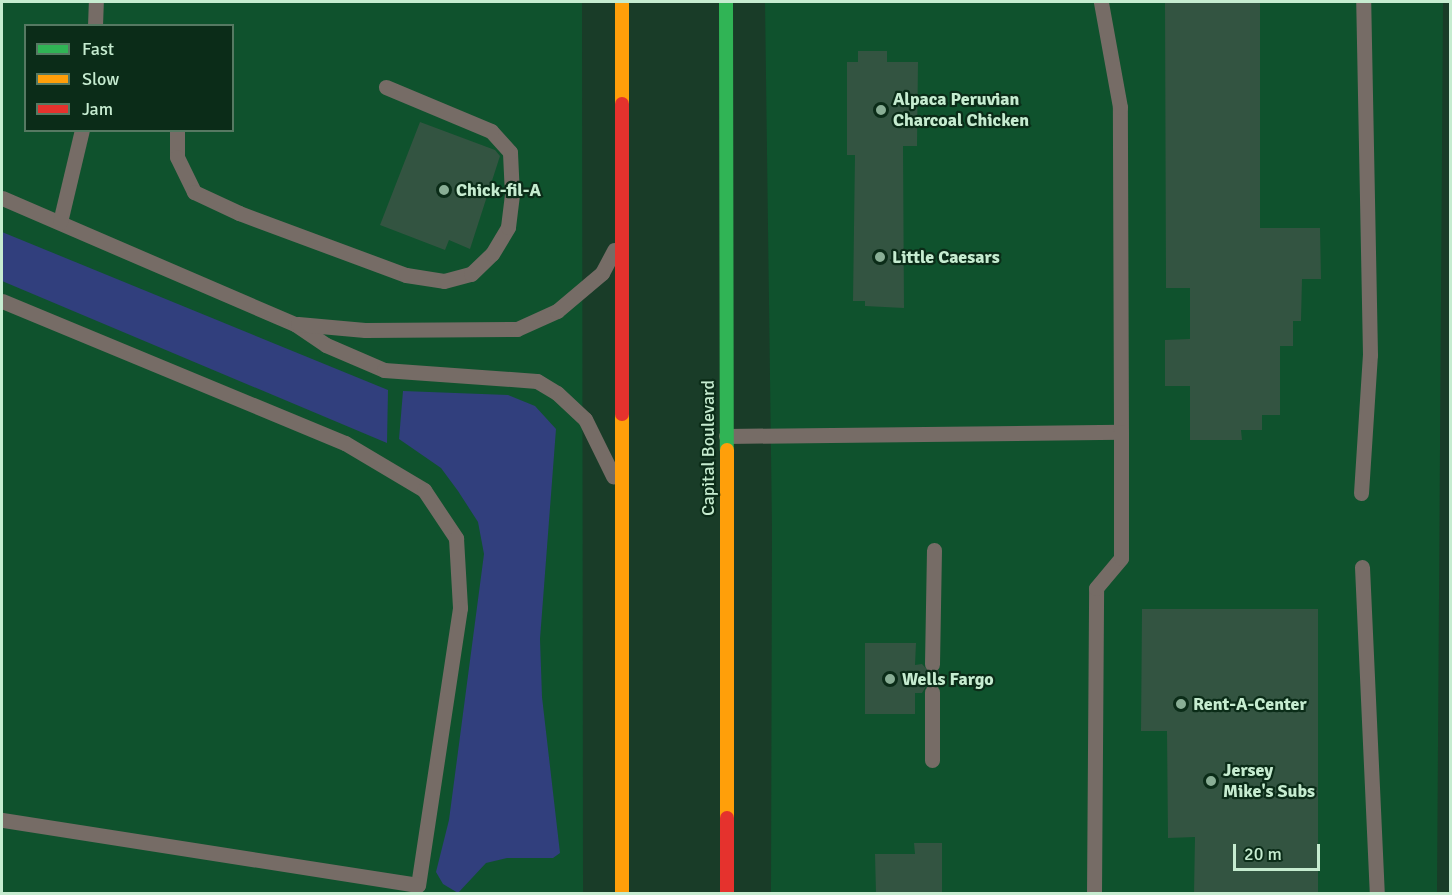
<!DOCTYPE html>
<html>
<head>
<meta charset="utf-8">
<style>
	body { margin:0 }
	#map { position:relative; width:1452px; height:895px; overflow:hidden; background:#193c28; font-family:Signika,sans-serif }
	div>[style] { position:absolute }
	.built>* { inset:0; background:#0f522d }
	.green>* { inset:0; background:#313f7d }
	.building>* { inset:0; background:#335441 }
	.lane>* { height:15px; margin:-7.5px; padding:0 7.5px; transform-origin:7.5px; border-radius:7.5px; background:#766c66 }
	.fast>* { height:14px; margin:-7px; padding:0 7px; transform-origin:7px; border-radius:7px; background:#30b455 }
	.slow>* { height:14px; margin:-7px; padding:0 7px; transform-origin:7px; border-radius:7px; background:#ff9f0a }
	.jam>* { height:14px; margin:-7px; padding:0 7px; transform-origin:7px; border-radius:7px; background:#e5322d }
	.dots>* { width:16px; height:16px; translate:-50% -50%; box-sizing:border-box; border:3px solid #0b2c18; border-radius:50% }
	span { translate:-50% -50%; white-space:nowrap; text-align:center; line-height:1.15; -webkit-text-stroke:4.5px #0b2c18; paint-order:stroke }
	.poi-label { font-size:18px; color:#c6ecd0; font-weight:700 }
	.left { translate:0 -50%; text-align:left }
	.street-label { font-size:18px; color:#c6ecd0 }
	.frame { position:absolute; inset:0; border:3px solid #c6ecd0; pointer-events:none }
	.legend { position:absolute; left:24px; top:24px; width:210px; height:108px; box-sizing:border-box; background:#0b2c18; border:2px solid #567962; margin:0; padding:8px 10px; list-style:none; font-size:18px; color:#c6ecd0 }
	.legend li { display:flex; align-items:center; gap:12px; height:30px }
	.legend b { width:30px; border:2px solid #567962 }
	.scale { position:absolute; left:1233px; top:844px; width:87px; height:27px; box-sizing:border-box; border:3px solid #c6ecd0; border-top:0; padding-left:8px; font-size:18px; line-height:21px; white-space:nowrap; color:#c6ecd0; -webkit-text-stroke:4px #0b2c18; paint-order:stroke }
</style>
</head>
<body>
<div id="map">
	<div class="built">
		<div style="clip-path:polygon(evenodd,2px 2px,582px 2px,583px 893px,2px 894px,2px 2px,26px 26px,232px 26px,232px 130px,26px 130px,26px 26px)"></div>
		<div style="clip-path:polygon(765px 2px,1443px 2px,1437px 893px,771px 893px,772px 528px)"></div>
	</div>
	<div class="green">
		<div style="clip-path:polygon(2px 232px,388px 390px,387px 443px,2px 281px)"></div>
		<div style="clip-path:polygon(403px 391px,508px 395px,535px 406px,556px 429px,540px 639px,542px 697px,560px 853px,553px 858px,507px 858px,486px 863px,458px 893px,443px 884px,436px 872px,449px 820px,484px 554px,478px 522px,458px 491px,441px 468px,399px 439px)"></div>
	</div>
	<div class="building">
		<div style="clip-path:polygon(1165px 2px,1260px 2px,1260px 228px,1320px 228px,1321px 279px,1302px 279px,1301px 321px,1293px 321px,1293px 346px,1280px 346px,1280px 415px,1262px 415px,1262px 430px,1241px 430px,1242px 440px,1190px 440px,1190px 386px,1165px 386px,1165px 340px,1190px 339px,1190px 288px,1166px 288px)"></div>
		<div style="clip-path:polygon(858px 51px,887px 51px,887px 62px,918px 62px,917px 146px,903px 146px,904px 308px,865px 306px,865px 301px,853px 301px,855px 155px,847px 155px,847px 62px,858px 62px)"></div>
		<div style="clip-path:polygon(420px 122px,495px 150px,500px 156px,470px 249px,449px 240px,445px 250px,380px 225px)"></div>
		<div style="clip-path:polygon(1142px 609px,1318px 609px,1318px 894px,1194px 894px,1195px 837px,1168px 838px,1167px 731px,1141px 731px)"></div>
		<div style="clip-path:polygon(865px 643px,916px 643px,915px 665px,922px 664px,931px 674px,939px 670px,939px 686px,928px 683px,922px 693px,915px 693px,915px 714px,865px 714px)"></div>
		<div style="clip-path:polygon(914px 843px,942px 843px,942px 894px,876px 894px,875px 854px,915px 854px)"></div>
	</div>
	<div class="lane">
		<div style="left:95px;top:26px;width:24px;rotate:-88deg"></div>
		<div style="left:177px;top:130px;width:27px;rotate:90deg"></div>
		<div style="left:177px;top:157px;width:39px;rotate:64deg"></div>
		<div style="left:194px;top:192px;width:50px;rotate:25deg"></div>
		<div style="left:239px;top:213px;width:178px;rotate:20.4deg"></div>
		<div style="left:406px;top:275px;width:38px;rotate:9deg"></div>
		<div style="left:444px;top:281px;width:28px;rotate:-15deg"></div>
		<div style="left:471px;top:274px;width:29px;rotate:-44deg"></div>
		<div style="left:492px;top:254px;width:31px;rotate:-59deg"></div>
		<div style="left:508px;top:227px;width:32px;rotate:-83deg"></div>
		<div style="left:512px;top:195px;width:43px;rotate:-92.7deg"></div>
		<div style="left:510px;top:152px;width:28px;rotate:-132deg"></div>
		<div style="left:491px;top:131px;width:114px;rotate:-157.3deg"></div>
		<div style="left:2px;top:198px;width:319px;rotate:23.3deg"></div>
		<div style="left:295px;top:324px;width:37px;rotate:34deg"></div>
		<div style="left:326px;top:345px;width:63px;rotate:23.3deg"></div>
		<div style="left:384px;top:370px;width:153px;rotate:4.1deg"></div>
		<div style="left:537px;top:381px;width:23px;rotate:31deg"></div>
		<div style="left:557px;top:393px;width:38px;rotate:43deg"></div>
		<div style="left:585px;top:419px;width:64px;rotate:63.8deg"></div>
		<div style="left:60px;top:222px;width:95px;rotate:-76.6deg"></div>
		<div style="left:2px;top:301px;width:371px;rotate:22.5deg"></div>
		<div style="left:345px;top:443px;width:92px;rotate:30.7deg"></div>
		<div style="left:424px;top:490px;width:58px;rotate:56.3deg"></div>
		<div style="left:456px;top:538px;width:70px;rotate:86.7deg"></div>
		<div style="left:460px;top:608px;width:280px;rotate:98.6deg"></div>
		<div style="left:418px;top:885px;width:421px;rotate:-171.1deg"></div>
		<div style="left:298px;top:324px;width:67px;rotate:5.1deg"></div>
		<div style="left:365px;top:330px;width:152px;rotate:-0.4deg"></div>
		<div style="left:517px;top:329px;width:44px;rotate:-24.2deg"></div>
		<div style="left:557px;top:311px;width:59px;rotate:-40.2deg"></div>
		<div style="left:602px;top:273px;width:26px;rotate:-62deg"></div>
		<div style="left:726px;top:436px;width:395px;rotate:-0.6deg"></div>
		<div style="left:1121px;top:432px;width:325px;rotate:-90.2deg"></div>
		<div style="left:1120px;top:107px;width:107px;rotate:-100.3deg"></div>
		<div style="left:1361px;top:493px;width:138px;rotate:-86.3deg"></div>
		<div style="left:1370px;top:355px;width:353px;rotate:-91.1deg"></div>
		<div style="left:1362px;top:567px;width:327px;rotate:87.4deg"></div>
		<div style="left:932px;top:664px;width:114px;rotate:-89deg"></div>
		<div style="left:932px;top:760px;width:68px;rotate:-90deg"></div>
		<div style="left:1094px;top:894px;width:306px;rotate:-89.6deg"></div>
		<div style="left:1096px;top:588px;width:39px;rotate:-50deg"></div>
		<div style="left:1121px;top:558px;width:126px;rotate:-90deg"></div>
	</div>
	<div class="fast">
		<div style="left:726px;top:2px;width:448px;rotate:89.9deg"></div>
	</div>
	<div class="slow">
		<div style="left:622px;top:2px;width:102px;rotate:90deg"></div>
		<div style="left:622px;top:414px;width:480px;rotate:90deg"></div>
		<div style="left:727px;top:450px;width:368px;rotate:90deg"></div>
	</div>
	<div class="jam">
		<div style="left:622px;top:104px;width:310px;rotate:90deg"></div>
		<div style="left:727px;top:818px;width:76px;rotate:90deg"></div>
	</div>
	<div class="dots">
		<div style="left:881px;top:110px;background:#89ae95"></div>
		<div style="left:444px;top:190px;background:#89ae95"></div>
		<div style="left:880px;top:257px;background:#89ae95"></div>
		<div style="left:890px;top:679px;background:#89ae95"></div>
		<div style="left:1181px;top:704px;background:#89ae95"></div>
		<div style="left:1211px;top:781px;background:#89ae95"></div>
	</div>
	<div class="poi-label">
		<span class="left" style="left:893px;top:110px">Alpaca Peruvian<br>Charcoal Chicken</span>
		<span class="left" style="left:456px;top:190px">Chick-fil-A</span>
		<span class="left" style="left:892px;top:257px">Little Caesars</span>
		<span class="left" style="left:902px;top:679px">Wells Fargo</span>
		<span class="left" style="left:1193px;top:704px">Rent-A-Center</span>
		<span class="left" style="left:1223px;top:781px">Jersey<br>Mike's Subs</span>
	</div>
	<div class="street-label">
		<span style="left:708px;top:448px;rotate:-90deg">Capital Boulevard</span>
	</div>
	<div class="frame"></div>
	<ul class="legend">
	<li><b style="height:8px;background:#30b455"></b>Fast</li>
	<li><b style="height:8px;background:#ff9f0a"></b>Slow</li>
	<li><b style="height:8px;background:#e5322d"></b>Jam</li>
	</ul>
	<div class="scale">20 m</div>
</div>
</body>
</html>
